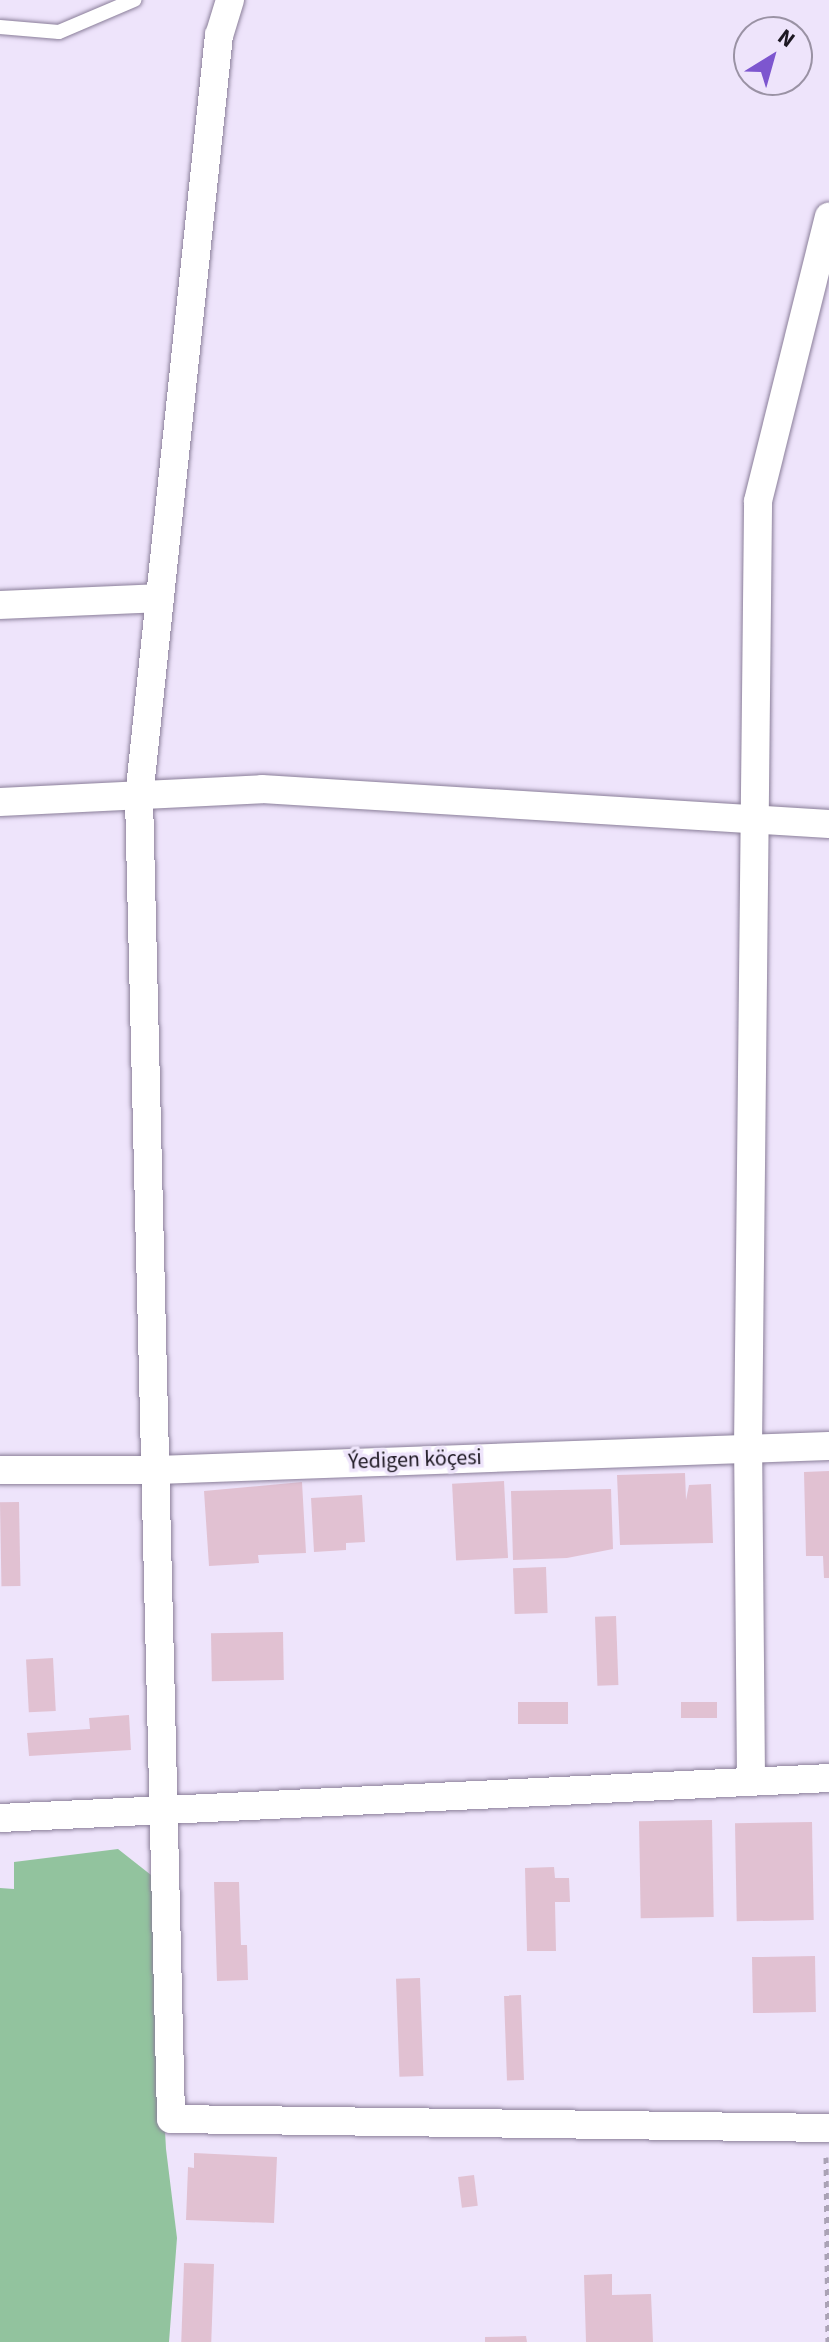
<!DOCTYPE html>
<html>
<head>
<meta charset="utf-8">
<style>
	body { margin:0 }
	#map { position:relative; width:829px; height:2342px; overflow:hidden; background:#eee4fb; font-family:"Source Sans 3",sans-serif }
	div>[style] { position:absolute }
	.forest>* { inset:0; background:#92c39e }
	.building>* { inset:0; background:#e1c1d2; transform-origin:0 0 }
	.path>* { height:5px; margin-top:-2.5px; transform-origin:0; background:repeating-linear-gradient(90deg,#aba3b6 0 6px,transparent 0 12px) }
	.roads { filter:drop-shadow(0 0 2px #8a7e99) drop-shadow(0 0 2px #8a7e99) }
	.lane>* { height:14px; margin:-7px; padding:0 7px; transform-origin:7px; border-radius:7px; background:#fff }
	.street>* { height:28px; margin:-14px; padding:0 14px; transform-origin:14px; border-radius:14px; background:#fff }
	span { translate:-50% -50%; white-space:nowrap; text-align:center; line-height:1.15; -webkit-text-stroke:7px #eee4fb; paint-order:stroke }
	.street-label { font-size:22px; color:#1d1822 }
	.north { position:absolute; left:733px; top:16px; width:80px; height:80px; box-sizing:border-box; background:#eee4fb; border:2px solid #9a92a4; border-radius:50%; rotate:37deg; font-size:22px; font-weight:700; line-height:32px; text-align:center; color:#1d1822 }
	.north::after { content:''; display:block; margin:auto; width:28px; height:36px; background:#7d56cf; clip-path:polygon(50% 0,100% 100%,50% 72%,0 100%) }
</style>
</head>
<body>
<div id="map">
	<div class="forest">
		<div style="clip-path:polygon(118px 1849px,151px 1875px,166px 2149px,177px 2238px,169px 2342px,0 2342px,0 1888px,14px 1889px,14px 1862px)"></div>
	</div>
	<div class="building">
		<div style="clip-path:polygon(829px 1471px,829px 1578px,824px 1578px,823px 1556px,806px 1556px,804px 1472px)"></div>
		<div style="clip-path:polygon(685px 1473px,686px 1500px,689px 1485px,711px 1484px,713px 1543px,620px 1545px,617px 1475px)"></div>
		<div style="left:504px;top:1481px;width:77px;height:52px;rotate:87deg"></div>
		<div style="clip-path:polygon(302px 1482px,306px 1553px,258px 1555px,259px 1563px,209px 1566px,204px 1491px)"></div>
		<div style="clip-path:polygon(611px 1489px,613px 1549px,567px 1558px,513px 1560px,511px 1491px)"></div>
		<div style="clip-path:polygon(362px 1495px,365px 1542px,346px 1543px,346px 1550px,314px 1552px,311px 1498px)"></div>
		<div style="left:19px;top:1502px;width:84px;height:19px;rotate:89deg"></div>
		<div style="left:546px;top:1567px;width:46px;height:33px;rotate:88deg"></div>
		<div style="left:616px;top:1616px;width:69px;height:21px;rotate:88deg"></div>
		<div style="left:283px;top:1632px;width:48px;height:72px;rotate:89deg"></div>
		<div style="left:53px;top:1658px;width:53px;height:27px;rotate:87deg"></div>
		<div style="left:568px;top:1702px;width:22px;height:50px;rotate:90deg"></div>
		<div style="left:717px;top:1702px;width:16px;height:36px;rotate:90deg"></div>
		<div style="clip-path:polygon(129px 1715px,131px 1750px,29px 1756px,27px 1733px,90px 1729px,89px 1718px)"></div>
		<div style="left:712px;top:1820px;width:97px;height:73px;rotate:89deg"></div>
		<div style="left:812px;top:1822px;width:98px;height:77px;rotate:89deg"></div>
		<div style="clip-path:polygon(554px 1867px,555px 1878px,569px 1878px,570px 1902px,555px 1902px,556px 1951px,527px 1951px,525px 1868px)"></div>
		<div style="clip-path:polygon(214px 1882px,239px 1882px,241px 1945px,247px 1945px,248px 1980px,217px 1981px)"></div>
		<div style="left:815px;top:1956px;width:56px;height:63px;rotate:89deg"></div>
		<div style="left:420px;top:1978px;width:98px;height:24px;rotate:88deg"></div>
		<div style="left:521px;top:1995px;width:85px;height:17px;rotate:88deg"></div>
		<div style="clip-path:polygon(194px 2153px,277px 2157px,274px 2223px,186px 2220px,188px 2167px,194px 2168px)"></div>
		<div style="left:474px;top:2175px;width:31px;height:16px;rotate:83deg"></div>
		<div style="left:184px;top:2263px;width:30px;height:79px;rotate:2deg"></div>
		<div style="clip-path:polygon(612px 2274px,612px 2295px,651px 2294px,653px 2342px,586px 2342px,584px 2275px)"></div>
		<div style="clip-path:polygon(526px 2336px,527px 2342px,485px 2342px,485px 2337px)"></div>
	</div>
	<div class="path">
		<div style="left:826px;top:2157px;width:185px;rotate:89.4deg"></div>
	</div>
	<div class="roads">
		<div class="lane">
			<div style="left:0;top:27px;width:59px;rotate:4.8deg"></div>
			<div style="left:59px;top:32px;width:82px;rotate:-23.1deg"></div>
		</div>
		<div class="street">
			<div style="left:230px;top:0;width:37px;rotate:107deg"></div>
			<div style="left:219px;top:35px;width:767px;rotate:95.99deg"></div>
			<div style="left:139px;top:798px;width:1321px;rotate:88.61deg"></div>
			<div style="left:171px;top:2119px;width:658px;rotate:0.78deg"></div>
			<div style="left:0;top:605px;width:160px;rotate:-2.5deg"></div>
			<div style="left:0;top:802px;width:262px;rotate:-2.8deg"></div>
			<div style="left:262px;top:789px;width:568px;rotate:3.53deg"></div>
			<div style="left:0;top:1470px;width:157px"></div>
			<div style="left:157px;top:1470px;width:672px;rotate:-2.05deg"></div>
			<div style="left:751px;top:1779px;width:331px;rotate:-90.5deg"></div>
			<div style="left:748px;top:1448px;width:947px;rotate:-89.39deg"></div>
			<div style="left:758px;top:501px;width:293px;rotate:-76deg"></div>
			<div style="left:0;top:1818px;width:830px;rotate:-2.76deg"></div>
		</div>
	</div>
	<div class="street-label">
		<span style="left:415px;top:1460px;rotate:-2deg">Ýedigen köçesi</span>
	</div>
	<div class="north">N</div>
</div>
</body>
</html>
